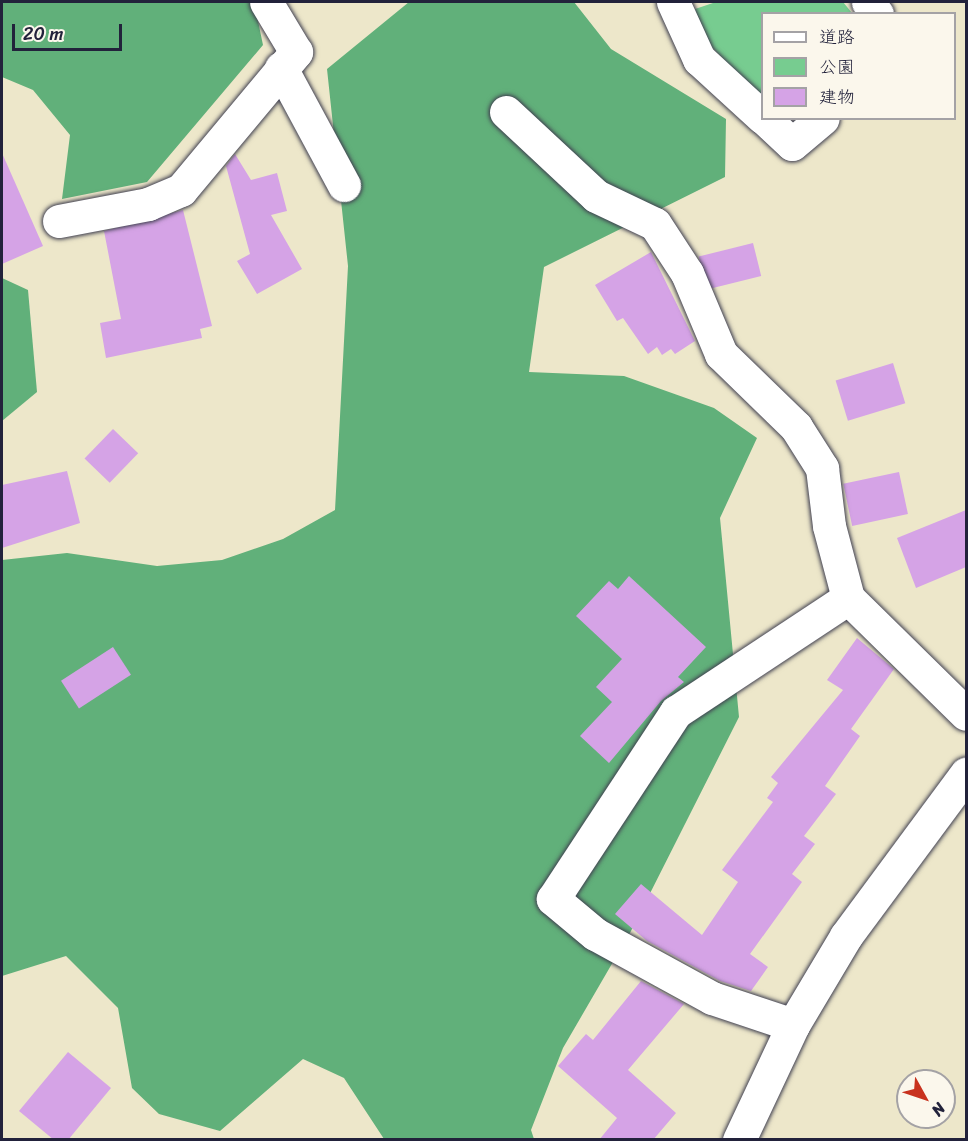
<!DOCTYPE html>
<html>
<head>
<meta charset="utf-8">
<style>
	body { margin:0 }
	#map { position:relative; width:968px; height:1141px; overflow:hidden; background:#ede7ca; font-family:Sriracha,"Klee One",sans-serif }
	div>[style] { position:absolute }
	.green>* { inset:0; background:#77cc90 }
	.forest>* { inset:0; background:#61b07a }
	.building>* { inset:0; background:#d5a3e6; transform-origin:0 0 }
	.roads { filter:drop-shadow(0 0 2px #404050) drop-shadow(0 0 2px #404050) }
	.minor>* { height:33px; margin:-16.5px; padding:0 16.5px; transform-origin:16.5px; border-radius:16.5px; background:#fff }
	span { translate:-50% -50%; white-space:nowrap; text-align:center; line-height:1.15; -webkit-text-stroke:4.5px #fbf7ec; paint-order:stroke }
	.frame { position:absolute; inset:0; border:3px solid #22223b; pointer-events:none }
	.legend { position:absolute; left:761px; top:12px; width:195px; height:108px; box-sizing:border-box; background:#fbf7ec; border:2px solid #a4a2a5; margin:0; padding:8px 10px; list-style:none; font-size:18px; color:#22223b }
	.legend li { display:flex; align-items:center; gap:12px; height:30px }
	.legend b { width:30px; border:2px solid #a4a2a5 }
	.north { position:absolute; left:896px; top:1069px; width:60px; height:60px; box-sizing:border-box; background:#fbf7ec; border:2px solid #a4a2a5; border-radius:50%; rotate:130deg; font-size:16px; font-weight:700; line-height:24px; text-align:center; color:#22223b }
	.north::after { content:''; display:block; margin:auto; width:21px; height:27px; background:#c8321e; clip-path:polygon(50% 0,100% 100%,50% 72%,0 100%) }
	.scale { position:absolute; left:12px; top:24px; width:110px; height:27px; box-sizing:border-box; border:3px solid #22223b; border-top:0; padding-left:8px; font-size:18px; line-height:21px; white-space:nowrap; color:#22223b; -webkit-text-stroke:4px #fbf7ec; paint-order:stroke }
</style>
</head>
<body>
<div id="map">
	<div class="green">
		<div style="clip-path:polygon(716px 2px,843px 2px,852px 13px,762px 14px,762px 99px,705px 40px,695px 9px)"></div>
	</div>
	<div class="forest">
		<div style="clip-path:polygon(2px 2px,254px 2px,263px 45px,147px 182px,62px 199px,70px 135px,33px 90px,2px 77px)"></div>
		<div style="clip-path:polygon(409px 2px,574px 2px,611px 49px,726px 119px,725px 177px,544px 267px,529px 372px,624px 376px,714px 408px,757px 438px,720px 518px,739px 717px,631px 931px,563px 1048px,531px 1130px,534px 1139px,384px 1139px,344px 1078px,303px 1059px,220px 1131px,159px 1114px,132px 1088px,118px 1008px,66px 956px,2px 976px,2px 560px,67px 553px,157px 566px,222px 560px,283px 539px,335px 510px,348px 266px,327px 69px)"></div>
		<div style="clip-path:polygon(2px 278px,28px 290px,37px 392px,2px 421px)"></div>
	</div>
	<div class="building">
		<div style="clip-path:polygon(2px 153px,43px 246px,2px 264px)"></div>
		<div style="clip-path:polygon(235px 154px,251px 180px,277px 173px,287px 211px,271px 215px,302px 269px,257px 294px,237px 261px,250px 254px,226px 166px)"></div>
		<div style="clip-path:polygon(183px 210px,212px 326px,200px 329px,202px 338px,106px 358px,100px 323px,121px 319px,104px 231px)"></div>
		<div style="left:753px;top:243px;width:34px;height:56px;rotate:76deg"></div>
		<div style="clip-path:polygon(651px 252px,695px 341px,675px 354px,671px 349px,662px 355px,657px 347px,648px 354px,623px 318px,617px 321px,595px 285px)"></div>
		<div style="left:893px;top:363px;width:42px;height:60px;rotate:73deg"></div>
		<div style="left:113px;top:429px;width:35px;height:41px;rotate:44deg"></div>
		<div style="clip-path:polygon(67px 471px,80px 523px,2px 548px,2px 485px)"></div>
		<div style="left:899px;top:472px;width:43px;height:57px;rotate:78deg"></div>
		<div style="clip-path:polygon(966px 510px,966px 567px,916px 588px,897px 538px)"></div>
		<div style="clip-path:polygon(629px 576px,706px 647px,678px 677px,684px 682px,661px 701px,609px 763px,580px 736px,612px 702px,596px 687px,622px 659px,576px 616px,609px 581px,618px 589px)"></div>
		<div style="clip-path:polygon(857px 638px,894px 669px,851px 729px,860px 736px,825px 786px,836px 794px,804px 836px,815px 844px,792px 874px,802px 882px,750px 954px,768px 967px,751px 991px,720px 981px,647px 941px,615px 914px,641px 884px,702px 935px,738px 882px,722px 870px,773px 802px,767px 798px,778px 783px,771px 777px,843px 690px,827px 680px)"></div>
		<div style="left:113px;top:647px;width:33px;height:62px;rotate:57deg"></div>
		<div style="clip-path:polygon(641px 981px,684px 1004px,628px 1070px,676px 1113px,653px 1140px,599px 1140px,617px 1118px,558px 1066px,586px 1034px,593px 1040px)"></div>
		<div style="clip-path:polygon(68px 1052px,111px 1088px,68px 1140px,54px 1140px,19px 1111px)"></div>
	</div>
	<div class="roads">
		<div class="minor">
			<div style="left:673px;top:2px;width:63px;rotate:65.5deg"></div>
			<div style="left:699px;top:59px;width:86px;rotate:42.6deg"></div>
			<div style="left:868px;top:2px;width:15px;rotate:53deg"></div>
			<div style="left:281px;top:68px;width:133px;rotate:61.7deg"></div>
			<div style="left:506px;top:112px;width:123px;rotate:43deg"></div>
			<div style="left:596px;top:196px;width:65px;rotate:25.4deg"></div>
			<div style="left:655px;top:224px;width:59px;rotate:56.9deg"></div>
			<div style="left:687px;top:273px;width:88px;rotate:67.2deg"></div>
			<div style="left:721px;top:354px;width:105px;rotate:44.2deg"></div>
			<div style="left:796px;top:427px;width:49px;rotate:57.6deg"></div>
			<div style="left:822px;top:468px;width:58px;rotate:83.1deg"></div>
			<div style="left:829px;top:526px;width:74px;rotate:75.2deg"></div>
			<div style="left:848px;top:598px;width:165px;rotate:44.5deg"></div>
			<div style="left:764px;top:118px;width:38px;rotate:43deg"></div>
			<div style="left:792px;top:144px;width:40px;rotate:-40deg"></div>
			<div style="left:59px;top:221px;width:91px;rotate:-10.8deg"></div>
			<div style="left:148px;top:204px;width:36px;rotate:-23deg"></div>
			<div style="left:181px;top:190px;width:180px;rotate:-50.2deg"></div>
			<div style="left:296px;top:52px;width:58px;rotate:-121deg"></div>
			<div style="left:793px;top:1025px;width:85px;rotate:-161.6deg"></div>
			<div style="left:712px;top:998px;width:133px;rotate:-151.3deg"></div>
			<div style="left:595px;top:934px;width:55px;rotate:-140.2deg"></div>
			<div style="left:553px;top:899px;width:224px;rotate:-56.7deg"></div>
			<div style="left:676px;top:712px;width:206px;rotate:-33.5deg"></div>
			<div style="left:739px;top:1140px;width:127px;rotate:-64.8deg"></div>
			<div style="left:793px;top:1025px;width:104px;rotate:-59.2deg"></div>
			<div style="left:846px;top:936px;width:202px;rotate:-53.5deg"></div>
		</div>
	</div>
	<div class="frame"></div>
	<ul class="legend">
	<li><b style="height:8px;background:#fff"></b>道路</li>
	<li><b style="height:16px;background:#77cc90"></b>公園</li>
	<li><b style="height:16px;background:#d5a3e6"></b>建物</li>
	</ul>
	<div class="north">N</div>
	<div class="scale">20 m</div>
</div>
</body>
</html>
